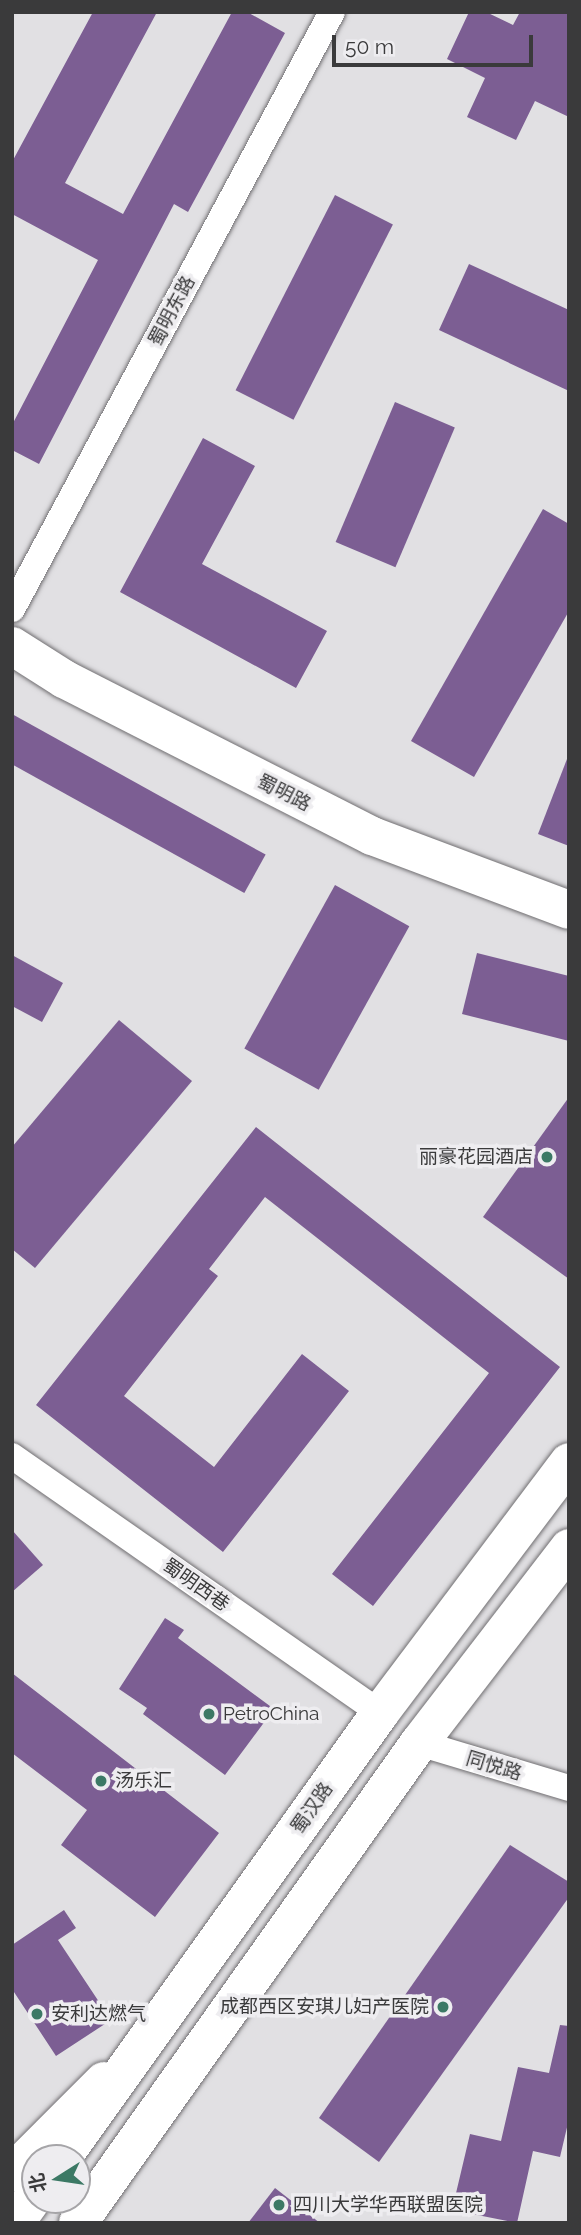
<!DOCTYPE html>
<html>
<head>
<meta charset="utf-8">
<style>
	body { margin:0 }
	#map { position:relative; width:581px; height:2235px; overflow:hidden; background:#e1e0e3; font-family:Raleway,"Noto Sans SC",sans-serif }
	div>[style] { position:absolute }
	.building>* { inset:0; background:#7c5e93; transform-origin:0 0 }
	.roads { filter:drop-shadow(0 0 2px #706e71) drop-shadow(0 0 2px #706e71) }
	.street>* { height:26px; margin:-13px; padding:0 13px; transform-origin:13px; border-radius:13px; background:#fff }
	.secondary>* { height:38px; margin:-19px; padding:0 19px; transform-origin:19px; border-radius:19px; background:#fff }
	.highway>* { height:38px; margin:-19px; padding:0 19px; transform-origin:19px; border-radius:19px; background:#fff }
	.dots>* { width:19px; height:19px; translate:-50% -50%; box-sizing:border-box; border:4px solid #eeedf0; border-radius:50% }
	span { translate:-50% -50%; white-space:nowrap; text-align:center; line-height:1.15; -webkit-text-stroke:7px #eeedf0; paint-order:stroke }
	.street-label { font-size:19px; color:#3a3a3b }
	.poi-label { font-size:19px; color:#3a3a3b }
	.right { translate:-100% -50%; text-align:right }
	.left { translate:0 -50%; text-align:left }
	.frame { position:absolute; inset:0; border:14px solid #3a3a3b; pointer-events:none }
	.north { position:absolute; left:21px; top:2144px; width:70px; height:70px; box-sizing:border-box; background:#eeedf0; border:2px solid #a6a5a8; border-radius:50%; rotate:258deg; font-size:19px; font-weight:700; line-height:28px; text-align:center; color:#3a3a3b }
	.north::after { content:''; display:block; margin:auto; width:24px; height:32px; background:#3c7965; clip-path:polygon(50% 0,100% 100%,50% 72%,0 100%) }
	.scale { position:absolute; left:332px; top:35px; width:201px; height:32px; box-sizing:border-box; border:4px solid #3a3a3b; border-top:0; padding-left:9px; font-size:21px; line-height:24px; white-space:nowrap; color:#3a3a3b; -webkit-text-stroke:5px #eeedf0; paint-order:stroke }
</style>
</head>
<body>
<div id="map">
	<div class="building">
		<div style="clip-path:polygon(93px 12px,157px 12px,65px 183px,123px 214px,232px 12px,247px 12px,285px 33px,188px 212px,174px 204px,39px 464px,12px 450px,12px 425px,98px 260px,12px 214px,12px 162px)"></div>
		<div style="clip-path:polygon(469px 12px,486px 12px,513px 25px,520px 12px,569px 12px,569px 117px,535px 101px,516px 140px,467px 117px,485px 78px,447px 59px)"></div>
		<div style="left:335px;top:195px;width:65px;height:219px;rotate:27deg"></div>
		<div style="clip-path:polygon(469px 264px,569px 310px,569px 391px,439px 330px)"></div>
		<div style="left:395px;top:402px;width:65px;height:152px;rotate:23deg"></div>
		<div style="clip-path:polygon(203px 438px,255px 466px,202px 564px,327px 631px,296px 688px,120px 592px)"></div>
		<div style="clip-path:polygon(543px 509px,569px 524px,569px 611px,474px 777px,411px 741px)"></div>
		<div style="left:12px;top:714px;width:290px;height:44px;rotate:29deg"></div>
		<div style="clip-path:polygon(567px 759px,569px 760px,569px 846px,538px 834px)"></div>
		<div style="left:335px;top:885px;width:85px;height:187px;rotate:29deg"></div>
		<div style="clip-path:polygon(477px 953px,569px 976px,569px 1041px,462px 1014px)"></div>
		<div style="clip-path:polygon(12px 955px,63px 983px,42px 1022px,12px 1006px)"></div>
		<div style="clip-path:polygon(119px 1020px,192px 1081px,35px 1268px,12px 1249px,12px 1147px)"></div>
		<div style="clip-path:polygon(569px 1097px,569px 1279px,483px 1217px)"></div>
		<div style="clip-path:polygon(256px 1127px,560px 1367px,373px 1606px,332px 1574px,489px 1373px,265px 1197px,209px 1269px,218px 1276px,124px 1396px,214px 1467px,302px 1354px,349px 1391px,223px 1552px,36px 1405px)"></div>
		<div style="clip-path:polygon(12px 1530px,43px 1565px,12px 1592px)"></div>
		<div style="clip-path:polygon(165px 1618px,184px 1630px,178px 1638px,274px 1709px,225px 1775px,143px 1714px,147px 1708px,119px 1689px)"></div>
		<div style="clip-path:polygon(12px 1673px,219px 1833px,155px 1917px,61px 1845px,87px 1810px,12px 1753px)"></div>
		<div style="clip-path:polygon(510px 1845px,569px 1882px,569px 1897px,379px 2162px,319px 2118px)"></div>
		<div style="clip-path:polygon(64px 1910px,76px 1928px,58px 1940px,111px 2020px,56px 2056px,12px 1989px,12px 1945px)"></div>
		<div style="clip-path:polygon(560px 2025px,569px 2026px,569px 2119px,560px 2157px,533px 2151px,517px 2223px,452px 2210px,470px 2134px,501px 2141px,518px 2067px,549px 2073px)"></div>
		<div style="clip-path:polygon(275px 2188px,320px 2223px,248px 2223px)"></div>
	</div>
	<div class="roads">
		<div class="street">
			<div style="left:12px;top:609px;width:677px;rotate:-61.81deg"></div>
			<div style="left:12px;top:1456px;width:449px;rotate:34.9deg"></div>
			<div style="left:419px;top:1743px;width:157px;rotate:16.7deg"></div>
		</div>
		<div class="secondary">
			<div style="left:12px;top:646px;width:62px;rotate:32.4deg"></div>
			<div style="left:64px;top:679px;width:346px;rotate:27deg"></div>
			<div style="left:372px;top:836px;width:210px;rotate:20.6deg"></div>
			<div style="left:12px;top:2173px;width:130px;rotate:-45deg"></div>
		</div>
		<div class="highway">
			<div style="left:62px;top:2158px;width:547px;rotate:-54.45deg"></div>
			<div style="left:380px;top:1713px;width:314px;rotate:-53deg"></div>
			<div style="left:15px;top:2223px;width:34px;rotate:-54deg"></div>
			<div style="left:78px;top:2223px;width:589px;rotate:-54.61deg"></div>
			<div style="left:419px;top:1743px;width:246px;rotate:-52.4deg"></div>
		</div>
	</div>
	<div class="dots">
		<div style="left:547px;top:1157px;background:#3c7965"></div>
		<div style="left:209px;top:1714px;background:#3c7965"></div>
		<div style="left:101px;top:1781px;background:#3c7965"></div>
		<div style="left:443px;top:2007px;background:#3c7965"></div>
		<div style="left:37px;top:2014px;background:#3c7965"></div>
		<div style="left:279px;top:2205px;background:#3c7965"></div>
	</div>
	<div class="street-label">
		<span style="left:172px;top:311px;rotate:-62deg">蜀明东路</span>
		<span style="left:284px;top:793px;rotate:27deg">蜀明路</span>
		<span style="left:196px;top:1585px;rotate:35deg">蜀明西巷</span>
		<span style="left:494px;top:1766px;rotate:17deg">同悦路</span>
		<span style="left:312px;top:1808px;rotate:-55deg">蜀汉路</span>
	</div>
	<div class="poi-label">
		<span class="right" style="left:533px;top:1157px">丽豪花园酒店</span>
		<span class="left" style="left:223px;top:1714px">PetroChina</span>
		<span class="left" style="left:115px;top:1781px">汤乐汇</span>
		<span class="right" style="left:429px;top:2007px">成都西区安琪儿妇产医院</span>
		<span class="left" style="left:51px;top:2014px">安利达燃气</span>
		<span class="left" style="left:293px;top:2205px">四川大学华西联盟医院</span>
	</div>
	<div class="frame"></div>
	<div class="north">北</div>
	<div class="scale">50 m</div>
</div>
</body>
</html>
